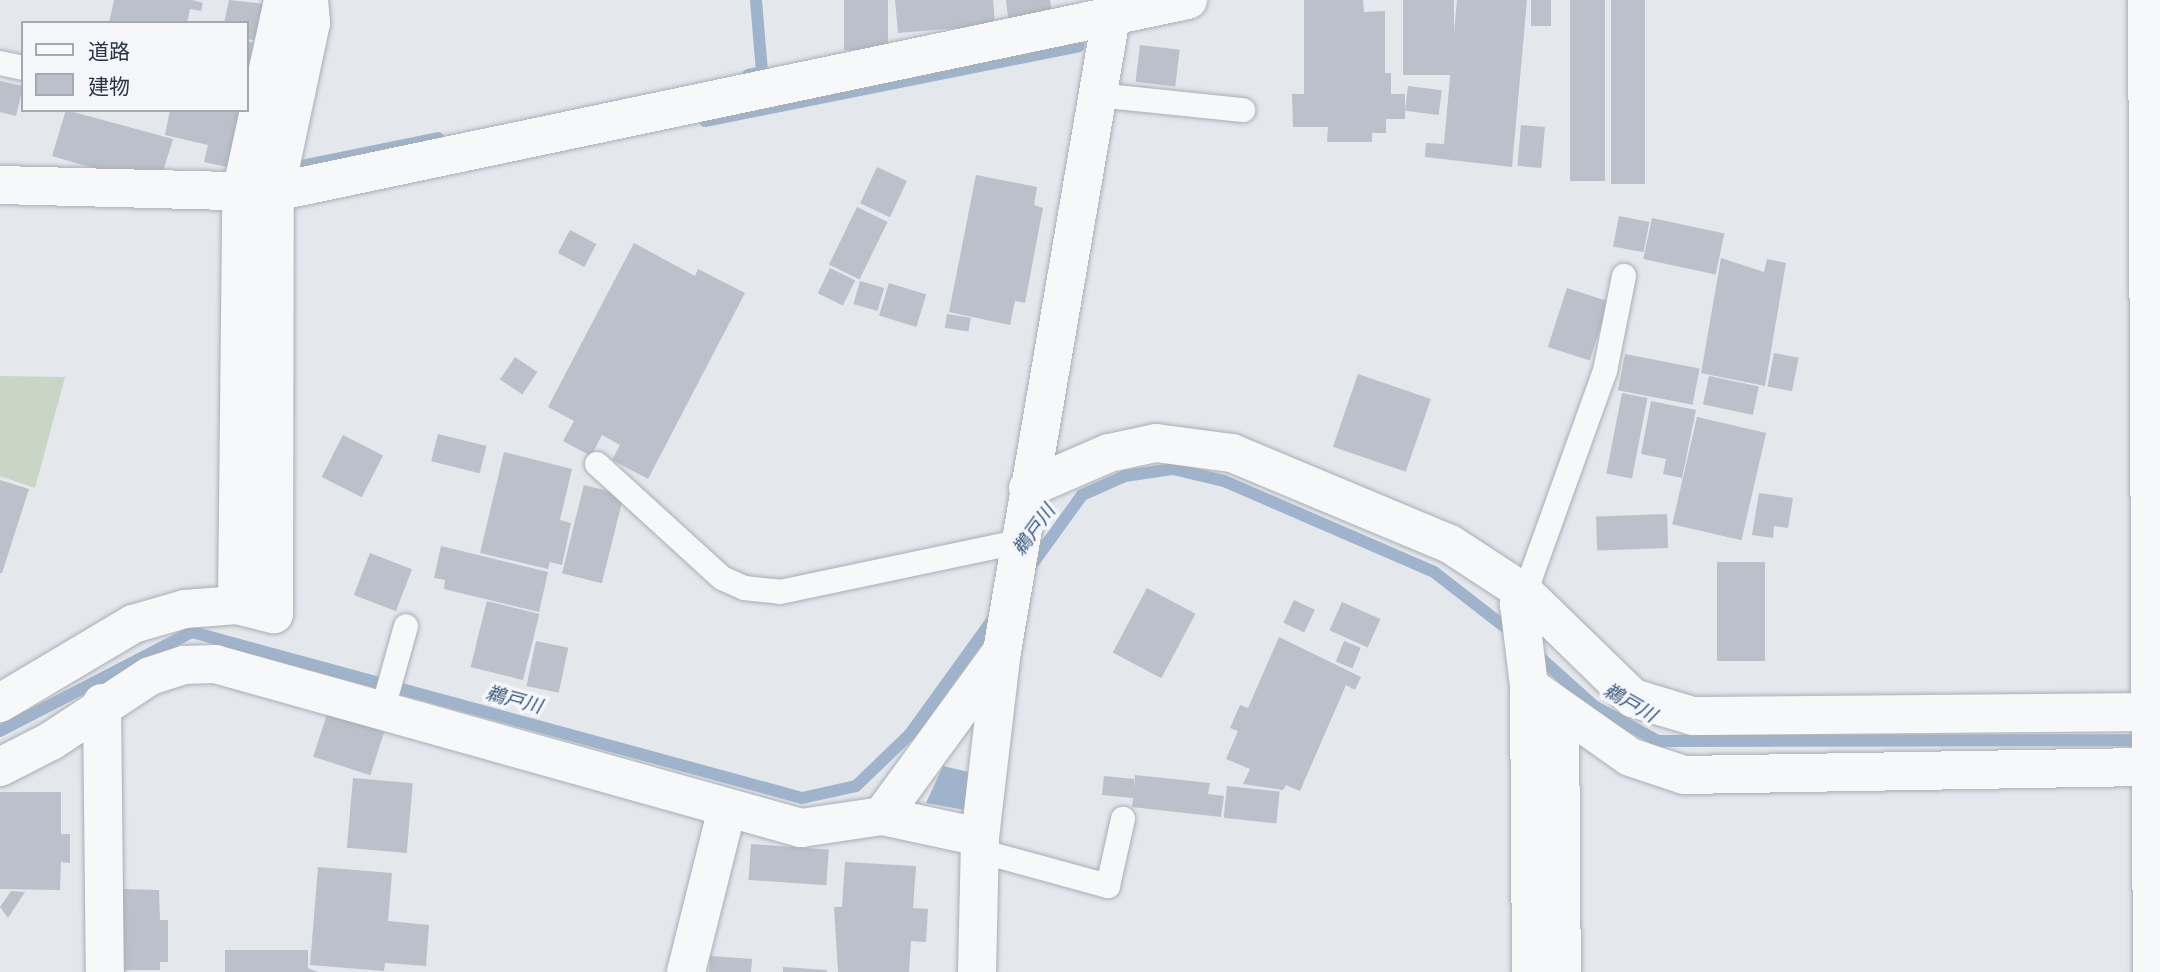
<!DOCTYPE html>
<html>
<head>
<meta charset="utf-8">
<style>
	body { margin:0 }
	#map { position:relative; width:2160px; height:972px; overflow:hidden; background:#e4e7ec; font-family:Rubik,"Noto Sans JP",sans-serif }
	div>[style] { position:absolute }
	.green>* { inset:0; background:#c9d6c5 }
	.water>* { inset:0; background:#9fb4cc }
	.stream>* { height:12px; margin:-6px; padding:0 6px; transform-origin:6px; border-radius:6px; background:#9fb4cc }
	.building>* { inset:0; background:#bbc0ca; transform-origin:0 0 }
	.roads { filter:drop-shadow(0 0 2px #a9aeb7) drop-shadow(0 0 2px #a9aeb7) }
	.lane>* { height:24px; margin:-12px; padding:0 12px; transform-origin:12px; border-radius:12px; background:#f7f8fa }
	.street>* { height:38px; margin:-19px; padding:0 19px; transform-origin:19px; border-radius:19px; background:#f7f8fa }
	span { translate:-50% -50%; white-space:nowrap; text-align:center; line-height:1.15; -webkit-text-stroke:7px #f4f6f9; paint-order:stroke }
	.water-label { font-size:19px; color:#34527a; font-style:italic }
	.legend { position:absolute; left:21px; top:21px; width:228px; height:91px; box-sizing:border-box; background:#f4f6f9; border:2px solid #a4a8b1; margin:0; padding:9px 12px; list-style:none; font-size:21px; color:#2b3445 }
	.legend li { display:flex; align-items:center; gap:14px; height:35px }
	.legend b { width:35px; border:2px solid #a4a8b1 }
</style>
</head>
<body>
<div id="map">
	<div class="green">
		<div style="clip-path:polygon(0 376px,65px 377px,35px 488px,0 476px)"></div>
	</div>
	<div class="water">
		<div style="clip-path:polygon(943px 766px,969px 772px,965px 810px,926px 803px)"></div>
	</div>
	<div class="stream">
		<div style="left:748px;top:75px;width:14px;rotate:-12deg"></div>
		<div style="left:762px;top:72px;width:72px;rotate:-94.8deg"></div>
		<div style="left:705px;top:121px;width:381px;rotate:-11.3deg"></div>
		<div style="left:297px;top:167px;width:144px;rotate:-11.6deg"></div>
		<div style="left:1028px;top:570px;width:92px;rotate:-54.2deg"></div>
		<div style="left:1082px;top:495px;width:47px;rotate:-23.8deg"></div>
		<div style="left:1125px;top:476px;width:49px;rotate:-8.3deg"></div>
		<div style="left:1173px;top:469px;width:52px;rotate:13.2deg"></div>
		<div style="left:1224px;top:481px;width:229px;rotate:23.4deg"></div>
		<div style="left:1434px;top:572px;width:101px;rotate:37.8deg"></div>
		<div style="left:1535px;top:653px;width:79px;rotate:41.9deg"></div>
		<div style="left:1594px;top:706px;width:73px;rotate:28.7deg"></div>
		<div style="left:1658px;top:741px;width:488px;rotate:-0.1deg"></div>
		<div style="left:0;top:731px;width:216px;rotate:-27.3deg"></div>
		<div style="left:192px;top:632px;width:632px;rotate:15.22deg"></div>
		<div style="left:802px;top:798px;width:55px;rotate:-12.5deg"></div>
		<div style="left:856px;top:786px;width:75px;rotate:-43.9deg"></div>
		<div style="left:910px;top:734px;width:145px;rotate:-54.2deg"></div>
	</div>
	<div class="building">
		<div style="clip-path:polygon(114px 0,192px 0,203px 3px,201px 11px,190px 9px,187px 23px,109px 23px)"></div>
		<div style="clip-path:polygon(229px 0,274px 5px,265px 42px,247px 39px,247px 23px,224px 23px)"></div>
		<div style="left:844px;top:0;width:44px;height:50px"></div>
		<div style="clip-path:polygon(895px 0,993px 0,995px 25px,898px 33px)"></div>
		<div style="clip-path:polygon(1006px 0,1050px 0,1053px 19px,1009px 25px)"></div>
		<div style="clip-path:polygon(1304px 0,1363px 0,1364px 12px,1385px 11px,1385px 73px,1391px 73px,1391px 94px,1405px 94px,1405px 119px,1386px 119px,1386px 133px,1372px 133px,1372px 142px,1327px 142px,1328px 127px,1293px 127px,1292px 94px,1304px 94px)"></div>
		<div style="left:1403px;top:0;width:51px;height:75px"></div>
		<div style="clip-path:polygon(1457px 0,1527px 0,1512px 167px,1425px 157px,1426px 143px,1444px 144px)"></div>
		<div style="left:1531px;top:0;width:20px;height:26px"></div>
		<div style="left:1570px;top:0;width:35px;height:181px"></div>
		<div style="left:1611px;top:0;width:34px;height:184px"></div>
		<div style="clip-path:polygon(247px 41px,254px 43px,248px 72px,247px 72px)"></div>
		<div style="left:1140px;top:45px;width:40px;height:37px;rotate:7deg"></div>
		<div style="clip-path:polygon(0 81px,23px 86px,16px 116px,0 112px)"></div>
		<div style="left:1408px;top:86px;width:34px;height:25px;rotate:7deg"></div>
		<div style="clip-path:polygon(66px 110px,173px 139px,161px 178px,134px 180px,52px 156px)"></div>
		<div style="clip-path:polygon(170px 110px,247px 110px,236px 169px,204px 162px,208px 145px,165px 135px)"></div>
		<div style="left:1521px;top:125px;width:24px;height:41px;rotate:5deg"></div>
		<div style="left:877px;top:167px;width:33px;height:40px;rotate:25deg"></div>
		<div style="clip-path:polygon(976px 175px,1037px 187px,1034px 205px,1043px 208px,1025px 303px,1015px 301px,1010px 325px,949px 312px)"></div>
		<div style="left:857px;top:207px;width:34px;height:64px;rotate:26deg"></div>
		<div style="left:1619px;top:216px;width:31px;height:31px;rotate:11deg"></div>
		<div style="left:1652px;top:218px;width:74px;height:42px;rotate:12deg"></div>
		<div style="left:570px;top:230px;width:30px;height:26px;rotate:28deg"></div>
		<div style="clip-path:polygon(634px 243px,695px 276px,698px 269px,745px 293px,648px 479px,612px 460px,620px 445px,602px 435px,591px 456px,563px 441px,574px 421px,548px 407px)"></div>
		<div style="clip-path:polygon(1721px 258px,1764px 272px,1767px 259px,1786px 263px,1765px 386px,1701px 373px)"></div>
		<div style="left:830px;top:268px;width:28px;height:28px;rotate:26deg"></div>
		<div style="left:860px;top:281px;width:25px;height:24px;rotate:16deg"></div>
		<div style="left:889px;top:283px;width:39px;height:34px;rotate:17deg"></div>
		<div style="left:1567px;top:288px;width:44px;height:62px;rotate:18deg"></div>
		<div style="left:947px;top:314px;width:24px;height:14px;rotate:9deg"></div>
		<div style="left:1774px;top:353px;width:25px;height:34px;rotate:11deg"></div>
		<div style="left:1625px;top:354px;width:76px;height:37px;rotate:11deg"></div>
		<div style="left:515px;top:357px;width:27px;height:27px;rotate:34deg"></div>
		<div style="left:1358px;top:374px;width:77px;height:77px;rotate:19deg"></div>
		<div style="left:1709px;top:376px;width:51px;height:29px;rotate:12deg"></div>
		<div style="left:1622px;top:393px;width:26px;height:82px;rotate:11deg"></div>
		<div style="clip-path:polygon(1651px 401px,1696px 410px,1682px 478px,1663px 474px,1666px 459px,1641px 454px)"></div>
		<div style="left:1697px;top:417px;width:71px;height:110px;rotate:13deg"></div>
		<div style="left:438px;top:434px;width:50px;height:28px;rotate:14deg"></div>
		<div style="left:343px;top:435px;width:45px;height:47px;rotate:27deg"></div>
		<div style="clip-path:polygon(504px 452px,572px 469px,560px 520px,571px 523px,562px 565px,550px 562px,548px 569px,480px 553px)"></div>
		<div style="clip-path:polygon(0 480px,29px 489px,2px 573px,0 573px)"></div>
		<div style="left:584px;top:485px;width:41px;height:91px;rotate:14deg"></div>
		<div style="clip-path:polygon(1759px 493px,1793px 498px,1788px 528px,1774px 526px,1773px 538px,1752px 535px)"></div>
		<div style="left:1667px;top:514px;width:34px;height:71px;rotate:88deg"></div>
		<div style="clip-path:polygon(441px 546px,548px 572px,539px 612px,444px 589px,445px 580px,434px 578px)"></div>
		<div style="left:370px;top:553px;width:45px;height:45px;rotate:21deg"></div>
		<div style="left:1717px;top:562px;width:48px;height:99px"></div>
		<div style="left:1147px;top:588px;width:55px;height:73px;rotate:28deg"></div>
		<div style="left:1294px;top:600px;width:23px;height:25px;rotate:25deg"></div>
		<div style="left:487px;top:601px;width:54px;height:68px;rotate:14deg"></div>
		<div style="left:1342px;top:602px;width:42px;height:31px;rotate:24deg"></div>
		<div style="clip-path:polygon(1279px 637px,1361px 677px,1355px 690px,1346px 685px,1300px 791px,1286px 785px,1283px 790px,1243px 784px,1250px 769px,1226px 759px,1238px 731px,1230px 728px,1240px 705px,1248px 708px)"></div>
		<div style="left:536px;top:641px;width:33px;height:46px;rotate:12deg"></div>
		<div style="left:1344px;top:641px;width:18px;height:22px;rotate:22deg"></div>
		<div style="left:328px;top:711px;width:60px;height:48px;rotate:18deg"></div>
		<div style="clip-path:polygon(1135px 775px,1210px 783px,1208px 794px,1224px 796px,1221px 817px,1132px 807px,1133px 798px,1102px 795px,1104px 776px,1134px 779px,1134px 789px)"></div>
		<div style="left:353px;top:778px;width:60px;height:70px;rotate:5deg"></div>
		<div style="left:1227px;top:786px;width:53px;height:32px;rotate:6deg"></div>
		<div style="clip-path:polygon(0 792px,61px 792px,61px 834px,70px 834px,70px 863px,61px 862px,60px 890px,0 889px)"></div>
		<div style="left:751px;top:844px;width:78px;height:36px;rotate:4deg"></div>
		<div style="clip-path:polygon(845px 862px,916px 866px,913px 908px,928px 909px,926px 942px,911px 941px,909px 972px,838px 972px,834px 907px,842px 907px)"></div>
		<div style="clip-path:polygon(318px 867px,392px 873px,388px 921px,429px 925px,426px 966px,385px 963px,384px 971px,310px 965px)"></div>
		<div style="clip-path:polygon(122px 889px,159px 890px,160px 920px,168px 920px,168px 962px,160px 962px,160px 970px,122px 970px)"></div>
		<div style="clip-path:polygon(11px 891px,25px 892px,8px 918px,0 907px)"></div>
		<div style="clip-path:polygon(225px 950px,308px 950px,308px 968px,318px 972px,225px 972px)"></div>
		<div style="clip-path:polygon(710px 956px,752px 959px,751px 972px,709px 972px)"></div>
		<div style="clip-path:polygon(783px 967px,827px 970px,827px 972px,783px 972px)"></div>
	</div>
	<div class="roads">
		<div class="lane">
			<div style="left:0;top:63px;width:24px;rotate:12deg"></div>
			<div style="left:1097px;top:95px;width:147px;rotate:5.9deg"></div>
			<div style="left:597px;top:464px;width:169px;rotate:42.4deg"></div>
			<div style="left:722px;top:578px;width:24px;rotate:24deg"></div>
			<div style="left:744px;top:588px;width:36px;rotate:6deg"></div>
			<div style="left:780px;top:592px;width:243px;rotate:-11.9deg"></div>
			<div style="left:1525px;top:593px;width:236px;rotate:-70.2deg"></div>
			<div style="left:1605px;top:371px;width:97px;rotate:-78.7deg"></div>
			<div style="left:382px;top:712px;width:89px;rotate:-74.4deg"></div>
			<div style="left:980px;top:851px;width:133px;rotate:15.3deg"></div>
			<div style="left:1108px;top:886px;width:69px;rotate:-77.4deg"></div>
		</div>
		<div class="street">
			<div style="left:2147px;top:0;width:972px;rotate:89.71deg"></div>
			<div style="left:0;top:185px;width:275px;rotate:1.5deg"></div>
			<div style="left:275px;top:192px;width:933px;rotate:-11.88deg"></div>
			<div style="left:1028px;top:488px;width:88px;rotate:-23.4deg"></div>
			<div style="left:1109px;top:453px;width:48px;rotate:-12deg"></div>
			<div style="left:1156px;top:443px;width:77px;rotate:7.5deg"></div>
			<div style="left:1232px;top:453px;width:236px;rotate:22.7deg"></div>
			<div style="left:1450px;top:544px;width:90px;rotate:33.2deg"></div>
			<div style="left:1525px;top:593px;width:151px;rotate:44.2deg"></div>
			<div style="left:1633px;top:698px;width:63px;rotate:16.7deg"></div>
			<div style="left:1693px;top:716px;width:467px;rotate:-0.5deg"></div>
			<div style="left:1525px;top:593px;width:13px;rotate:119deg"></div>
			<div style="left:1519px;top:604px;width:83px;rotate:83deg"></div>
			<div style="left:1529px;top:686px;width:286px;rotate:89.6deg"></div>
			<div style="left:237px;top:605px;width:412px;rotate:-89.4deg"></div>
			<div style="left:241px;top:193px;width:198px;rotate:-77.7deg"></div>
			<div style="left:1529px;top:686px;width:123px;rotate:35.1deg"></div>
			<div style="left:1630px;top:757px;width:57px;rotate:18.4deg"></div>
			<div style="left:1684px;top:775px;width:476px;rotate:-1deg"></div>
			<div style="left:0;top:703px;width:155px;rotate:-30.7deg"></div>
			<div style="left:133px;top:624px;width:54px;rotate:-16.1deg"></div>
			<div style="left:185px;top:609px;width:52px;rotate:-4.4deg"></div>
			<div style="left:237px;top:605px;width:38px;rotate:14deg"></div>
			<div style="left:274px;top:614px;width:422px;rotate:-89.9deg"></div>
			<div style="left:275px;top:192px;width:173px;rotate:-78deg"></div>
			<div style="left:311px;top:23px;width:23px;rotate:-95deg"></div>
			<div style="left:102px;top:703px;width:269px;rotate:89.4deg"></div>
			<div style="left:1560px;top:713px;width:259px;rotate:89.6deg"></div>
			<div style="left:0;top:767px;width:57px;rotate:-27deg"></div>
			<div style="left:51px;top:741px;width:118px;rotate:-33.3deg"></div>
			<div style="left:150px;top:676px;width:36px;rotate:-18deg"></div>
			<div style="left:184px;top:665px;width:31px;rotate:-2deg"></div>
			<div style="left:215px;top:664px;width:609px;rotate:15.63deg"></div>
			<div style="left:801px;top:828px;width:82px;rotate:-8.4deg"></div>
			<div style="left:882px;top:816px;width:100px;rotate:12.1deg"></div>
			<div style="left:882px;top:816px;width:200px;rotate:-53.9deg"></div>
			<div style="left:686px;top:972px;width:168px;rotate:-75.9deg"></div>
			<div style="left:977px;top:972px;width:135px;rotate:-88.7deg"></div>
			<div style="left:980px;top:837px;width:187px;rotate:-83.3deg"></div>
			<div style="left:1002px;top:651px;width:661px;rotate:-80.24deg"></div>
		</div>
	</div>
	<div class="water-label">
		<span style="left:1034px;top:530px;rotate:-54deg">鵜戸川</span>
		<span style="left:514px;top:700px;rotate:15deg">鵜戸川</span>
		<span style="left:1630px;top:703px;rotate:30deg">鵜戸川</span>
	</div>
	<ul class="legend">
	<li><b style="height:9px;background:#f7f8fa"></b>道路</li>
	<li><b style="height:19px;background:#bbc0ca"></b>建物</li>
	</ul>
</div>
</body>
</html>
